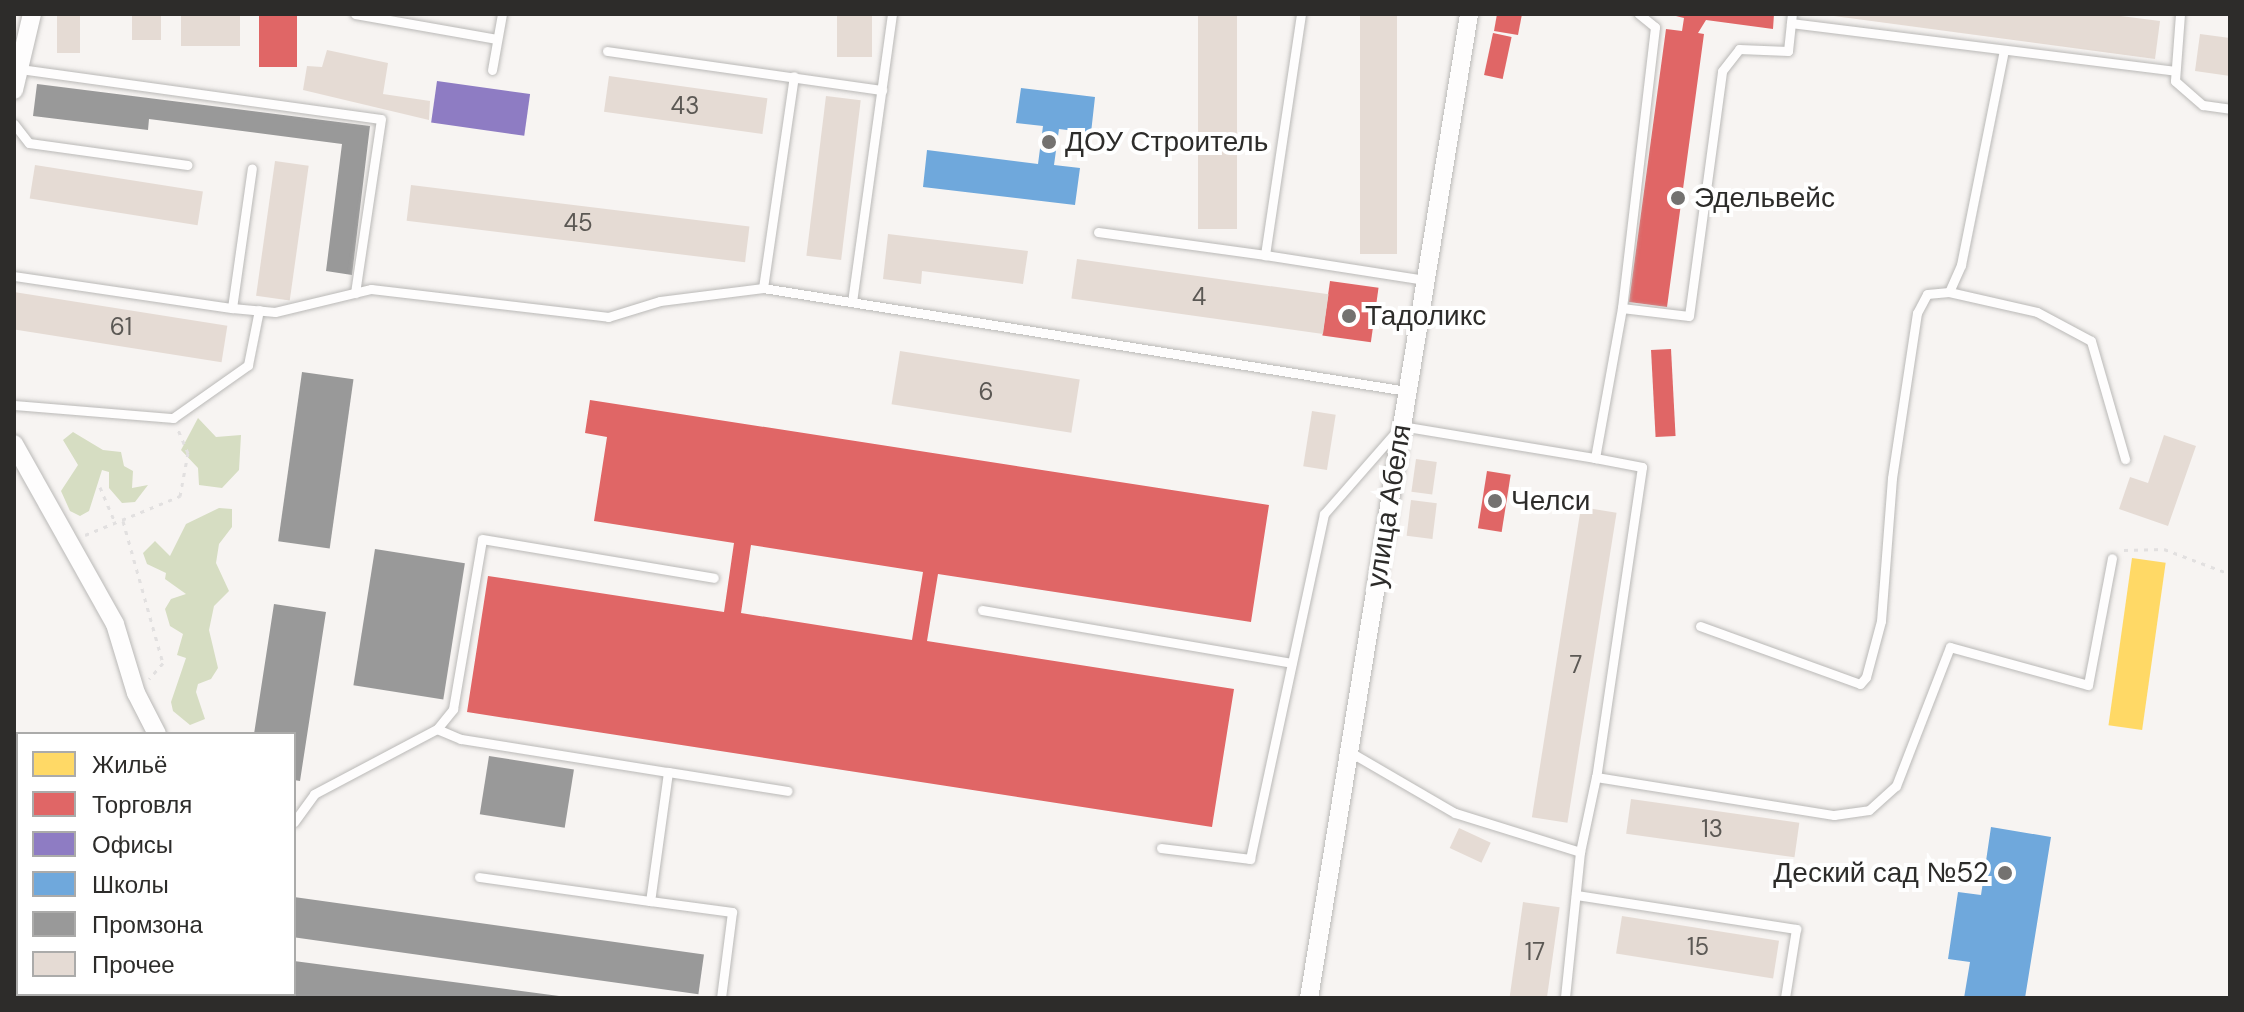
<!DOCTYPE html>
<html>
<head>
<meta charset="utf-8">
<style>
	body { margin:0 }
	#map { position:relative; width:2244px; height:1012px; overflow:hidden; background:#f7f4f2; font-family:"DM Sans",sans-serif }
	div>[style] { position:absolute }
	.forest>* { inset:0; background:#d6ddc2 }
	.homes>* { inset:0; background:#ffd966; transform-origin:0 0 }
	.shops>* { inset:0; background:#e06666; transform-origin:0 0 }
	.offices>* { inset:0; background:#8e7cc3; transform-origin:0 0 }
	.schools>* { inset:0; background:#6fa8dc }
	.industry>* { inset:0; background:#999; transform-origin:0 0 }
	.building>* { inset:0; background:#e5dbd4; transform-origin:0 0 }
	.path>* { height:3px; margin-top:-1.5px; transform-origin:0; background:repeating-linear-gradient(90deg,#e2e0e0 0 4px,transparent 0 10px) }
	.roads { filter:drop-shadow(0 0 2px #bab9b7) drop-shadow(0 0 2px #bab9b7) }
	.service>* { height:9px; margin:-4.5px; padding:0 4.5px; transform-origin:4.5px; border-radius:4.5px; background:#fefdfd }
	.minor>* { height:18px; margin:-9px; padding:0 9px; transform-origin:9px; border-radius:9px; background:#fefdfd }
	.dots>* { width:22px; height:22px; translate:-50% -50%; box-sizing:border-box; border:4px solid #fff; border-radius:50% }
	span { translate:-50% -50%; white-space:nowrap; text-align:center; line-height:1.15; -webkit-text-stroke:8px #fff; paint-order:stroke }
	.number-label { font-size:24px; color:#5b5854 }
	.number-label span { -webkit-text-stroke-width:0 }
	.poi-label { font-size:28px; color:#2d2c2a }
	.left { translate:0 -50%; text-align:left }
	.right { translate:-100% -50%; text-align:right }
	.street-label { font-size:28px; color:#2d2c2a }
	.frame { position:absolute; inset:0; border:16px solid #2d2c2a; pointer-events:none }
	.legend { position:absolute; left:16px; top:732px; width:280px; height:264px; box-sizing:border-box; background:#fff; border:2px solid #ababaa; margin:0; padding:10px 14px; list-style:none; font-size:24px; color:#2d2c2a }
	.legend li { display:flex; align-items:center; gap:16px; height:40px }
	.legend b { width:40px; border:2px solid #ababaa }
</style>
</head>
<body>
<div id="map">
	<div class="forest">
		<div style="clip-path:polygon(198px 418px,216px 437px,241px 435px,239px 470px,222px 488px,199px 485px,198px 468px,181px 450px)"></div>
		<div style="clip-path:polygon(73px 432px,103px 450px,121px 452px,124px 466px,133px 471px,132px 488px,148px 485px,135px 502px,122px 503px,109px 488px,109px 472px,102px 470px,89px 511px,80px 516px,70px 511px,61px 491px,78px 465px,63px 440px)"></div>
		<div style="clip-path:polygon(219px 508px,232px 509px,232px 527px,219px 544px,216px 563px,229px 591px,214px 606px,209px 630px,218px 668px,211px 679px,198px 684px,196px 692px,205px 719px,190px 725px,173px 711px,171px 702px,186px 658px,177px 655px,183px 634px,170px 626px,165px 609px,171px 599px,186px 594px,165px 579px,166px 573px,147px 564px,143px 553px,155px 541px,170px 556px,186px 524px)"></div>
	</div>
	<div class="homes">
		<div style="left:2132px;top:558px;width:34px;height:169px;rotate:8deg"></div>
	</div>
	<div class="shops">
		<div style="left:259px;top:14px;width:38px;height:53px"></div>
		<div style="clip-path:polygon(1497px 14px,1522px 14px,1518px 35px,1494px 31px)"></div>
		<div style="clip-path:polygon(1668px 14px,1774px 14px,1773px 29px,1706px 20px,1698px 33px,1704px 34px,1667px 307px,1629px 302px,1666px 29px,1682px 31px,1684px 18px)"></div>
		<div style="left:1493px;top:33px;width:19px;height:43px;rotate:12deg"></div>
		<div style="left:1330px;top:281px;width:49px;height:55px;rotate:8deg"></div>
		<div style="left:1671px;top:349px;width:87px;height:20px;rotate:87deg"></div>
		<div style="clip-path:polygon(evenodd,590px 400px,1269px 505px,1251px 622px,938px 574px,927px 641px,1234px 689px,1212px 827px,467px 712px,488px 576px,724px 612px,734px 543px,594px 521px,607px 437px,585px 433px,590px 400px,751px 545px,923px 572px,912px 640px,741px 613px,751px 545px)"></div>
		<div style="left:1487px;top:471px;width:24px;height:58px;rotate:9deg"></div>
	</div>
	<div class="offices">
		<div style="left:437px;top:81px;width:94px;height:42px;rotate:8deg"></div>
	</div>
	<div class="schools">
		<div style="clip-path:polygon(1021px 88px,1095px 97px,1091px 133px,1059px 129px,1054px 165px,1080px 168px,1075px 205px,923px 187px,927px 150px,1038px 164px,1043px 126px,1016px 123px)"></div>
		<div style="clip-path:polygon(1991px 827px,2051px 837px,2025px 998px,1964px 998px,1970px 962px,1948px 959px,1958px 892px,1981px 895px)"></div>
	</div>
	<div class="industry">
		<div style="clip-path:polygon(37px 84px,370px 126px,352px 275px,326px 271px,342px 144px,149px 119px,148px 130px,33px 116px)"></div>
		<div style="left:302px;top:372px;width:52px;height:171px;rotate:8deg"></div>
		<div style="left:375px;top:549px;width:91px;height:138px;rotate:9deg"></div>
		<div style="clip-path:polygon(274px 604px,326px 612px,300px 781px,294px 780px,294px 734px,254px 734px)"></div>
		<div style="left:489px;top:756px;width:86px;height:59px;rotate:9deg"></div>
		<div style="left:294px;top:897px;width:414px;height:40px;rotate:8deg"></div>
		<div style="clip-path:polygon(294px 961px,559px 996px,559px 998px,282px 998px,294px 994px)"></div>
	</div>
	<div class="building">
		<div style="left:57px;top:14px;width:23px;height:39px"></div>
		<div style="left:132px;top:14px;width:29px;height:26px"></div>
		<div style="left:181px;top:14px;width:59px;height:32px"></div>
		<div style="left:837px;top:14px;width:35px;height:43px"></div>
		<div style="left:1198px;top:14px;width:39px;height:215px"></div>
		<div style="left:1360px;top:14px;width:37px;height:240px"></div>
		<div style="clip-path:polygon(1819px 14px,2105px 14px,2160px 21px,2155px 59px)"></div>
		<div style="clip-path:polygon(2200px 34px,2230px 38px,2230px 76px,2195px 71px)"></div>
		<div style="clip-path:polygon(327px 50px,388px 63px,383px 94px,430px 101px,429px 120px,303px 90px,307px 66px,322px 67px)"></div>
		<div style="left:609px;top:76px;width:160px;height:36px;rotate:8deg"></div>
		<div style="left:826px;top:96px;width:35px;height:161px;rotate:7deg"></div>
		<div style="left:275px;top:161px;width:34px;height:136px;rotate:8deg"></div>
		<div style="left:35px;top:165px;width:170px;height:34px;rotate:9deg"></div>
		<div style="left:411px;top:185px;width:341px;height:36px;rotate:7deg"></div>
		<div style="clip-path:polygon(888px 234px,1028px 251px,1023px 284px,922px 271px,921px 284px,883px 279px)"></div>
		<div style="left:1077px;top:259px;width:254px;height:40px;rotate:8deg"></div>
		<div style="left:14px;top:292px;width:216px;height:37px;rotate:9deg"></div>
		<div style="left:900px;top:351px;width:182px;height:54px;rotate:9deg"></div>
		<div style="left:1312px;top:411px;width:24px;height:56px;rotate:9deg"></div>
		<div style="clip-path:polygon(2164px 435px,2196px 446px,2168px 526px,2119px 509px,2130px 477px,2148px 483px)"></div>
		<div style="left:1416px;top:459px;width:21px;height:33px;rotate:8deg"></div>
		<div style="left:1411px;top:500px;width:26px;height:36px;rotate:7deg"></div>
		<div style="left:1581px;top:507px;width:36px;height:314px;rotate:9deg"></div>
		<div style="left:1631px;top:799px;width:170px;height:35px;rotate:8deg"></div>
		<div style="left:1459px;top:828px;width:35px;height:22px;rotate:25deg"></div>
		<div style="left:1523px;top:902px;width:37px;height:97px;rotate:8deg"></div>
		<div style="left:1622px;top:916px;width:159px;height:38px;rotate:9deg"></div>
	</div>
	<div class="path">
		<div style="left:100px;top:487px;width:39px;rotate:67deg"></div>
		<div style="left:123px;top:521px;width:148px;rotate:74.3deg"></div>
		<div style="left:163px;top:663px;width:21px;rotate:131deg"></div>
		<div style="left:85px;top:535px;width:103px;rotate:-22.3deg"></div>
		<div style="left:180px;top:496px;width:44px;rotate:-79.5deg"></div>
		<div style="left:188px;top:453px;width:26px;rotate:-113deg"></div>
		<div style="left:2124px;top:550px;width:40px;rotate:-1.4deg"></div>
		<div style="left:2164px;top:549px;width:71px;rotate:20.7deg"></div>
	</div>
	<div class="roads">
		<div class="service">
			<div style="left:355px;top:14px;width:144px;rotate:10deg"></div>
			<div style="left:1301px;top:14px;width:244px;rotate:98.5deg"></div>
			<div style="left:1265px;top:255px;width:162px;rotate:8.9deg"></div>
			<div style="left:2180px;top:14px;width:67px;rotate:94.3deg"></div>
			<div style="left:2175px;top:81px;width:37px;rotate:41deg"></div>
			<div style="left:2203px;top:105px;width:27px;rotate:8deg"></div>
			<div style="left:1791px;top:23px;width:387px;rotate:7.1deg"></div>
			<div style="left:607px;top:51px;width:278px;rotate:8.1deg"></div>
			<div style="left:20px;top:69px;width:364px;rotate:7.9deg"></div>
			<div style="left:381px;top:119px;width:176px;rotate:98.5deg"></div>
			<div style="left:492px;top:70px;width:57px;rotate:-79.9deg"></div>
			<div style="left:14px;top:124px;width:24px;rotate:52deg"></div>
			<div style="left:29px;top:143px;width:160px;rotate:7.9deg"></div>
			<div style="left:1098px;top:232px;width:169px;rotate:7.8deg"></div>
			<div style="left:14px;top:276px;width:220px;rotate:8.4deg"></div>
			<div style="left:232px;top:308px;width:141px;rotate:-81.9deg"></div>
			<div style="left:763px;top:288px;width:214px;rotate:-81.7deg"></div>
			<div style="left:1949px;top:292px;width:90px;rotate:12.8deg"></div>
			<div style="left:2037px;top:312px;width:61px;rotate:28.2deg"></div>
			<div style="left:2091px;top:341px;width:123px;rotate:73.9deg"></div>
			<div style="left:852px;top:302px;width:291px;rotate:-82.1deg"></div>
			<div style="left:232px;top:308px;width:43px;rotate:5.3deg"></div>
			<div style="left:275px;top:312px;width:99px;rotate:-13.5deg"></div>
			<div style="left:371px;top:289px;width:239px;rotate:6.7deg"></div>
			<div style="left:608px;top:317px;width:54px;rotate:-17.1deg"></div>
			<div style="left:660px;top:301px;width:104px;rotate:-7.2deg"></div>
			<div style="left:763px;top:288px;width:652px;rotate:9.09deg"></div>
			<div style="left:1622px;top:308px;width:67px;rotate:6.8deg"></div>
			<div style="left:1689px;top:316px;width:247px;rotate:-82.3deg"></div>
			<div style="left:1722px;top:71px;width:28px;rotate:-52deg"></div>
			<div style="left:1739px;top:49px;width:49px;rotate:2.3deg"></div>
			<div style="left:1788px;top:51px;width:37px;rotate:-84deg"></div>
			<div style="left:14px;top:405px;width:160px;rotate:4.7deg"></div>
			<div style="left:173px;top:418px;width:92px;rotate:-35.2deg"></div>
			<div style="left:248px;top:365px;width:56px;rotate:-78.7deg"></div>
			<div style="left:1595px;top:458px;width:48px;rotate:10.8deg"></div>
			<div style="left:1642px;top:467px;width:313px;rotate:98.4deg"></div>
			<div style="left:982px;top:610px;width:314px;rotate:9.7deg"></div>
			<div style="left:1700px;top:626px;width:170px;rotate:19.9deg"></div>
			<div style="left:1860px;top:684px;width:9px;rotate:-49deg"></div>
			<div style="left:1866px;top:677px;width:58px;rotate:-75deg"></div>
			<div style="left:1881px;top:621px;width:143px;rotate:-85.6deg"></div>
			<div style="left:1892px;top:478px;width:167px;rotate:-81.4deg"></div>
			<div style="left:1917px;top:313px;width:21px;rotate:-62deg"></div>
			<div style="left:1927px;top:294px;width:22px;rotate:-5deg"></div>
			<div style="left:1949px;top:292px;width:30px;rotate:-66deg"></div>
			<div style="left:1961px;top:265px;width:219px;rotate:-78.7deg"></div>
			<div style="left:437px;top:729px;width:26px;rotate:-51deg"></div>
			<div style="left:453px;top:709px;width:172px;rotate:-80.3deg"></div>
			<div style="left:482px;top:539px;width:235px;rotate:9.5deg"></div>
			<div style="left:1350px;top:752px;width:121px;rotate:30.2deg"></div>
			<div style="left:1455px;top:813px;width:131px;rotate:17.3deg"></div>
			<div style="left:1580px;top:852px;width:147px;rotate:95.9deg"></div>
			<div style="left:668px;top:772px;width:121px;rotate:9deg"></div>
			<div style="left:294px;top:822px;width:34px;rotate:-54deg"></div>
			<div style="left:314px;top:794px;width:139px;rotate:-27.9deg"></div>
			<div style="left:437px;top:729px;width:26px;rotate:23deg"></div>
			<div style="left:461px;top:739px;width:210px;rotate:9.1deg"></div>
			<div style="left:668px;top:772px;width:130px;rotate:97.9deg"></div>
			<div style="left:650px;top:901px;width:83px;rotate:7.6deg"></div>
			<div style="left:732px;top:912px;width:87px;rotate:97.3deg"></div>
			<div style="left:1161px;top:848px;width:90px;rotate:7deg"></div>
			<div style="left:1250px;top:859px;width:353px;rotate:-77.9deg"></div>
			<div style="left:1324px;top:514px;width:117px;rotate:-48.8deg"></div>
			<div style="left:1401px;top:426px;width:197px;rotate:9.4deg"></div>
			<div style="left:1595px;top:458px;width:152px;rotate:-79.8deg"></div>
			<div style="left:1622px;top:308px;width:283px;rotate:-83.3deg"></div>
			<div style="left:1655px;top:27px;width:21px;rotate:-141deg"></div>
			<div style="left:1580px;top:852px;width:77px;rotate:-78deg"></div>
			<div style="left:1596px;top:777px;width:241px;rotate:9.1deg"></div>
			<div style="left:1834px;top:815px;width:35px;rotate:-8deg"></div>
			<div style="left:1869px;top:810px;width:36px;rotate:-42deg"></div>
			<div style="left:1896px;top:786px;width:149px;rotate:-68.8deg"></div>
			<div style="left:1950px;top:647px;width:143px;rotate:15.4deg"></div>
			<div style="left:2088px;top:685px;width:129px;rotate:-79.3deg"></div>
			<div style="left:479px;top:877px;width:173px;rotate:8deg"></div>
			<div style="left:1576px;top:895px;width:223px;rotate:8.8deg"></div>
			<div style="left:1796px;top:929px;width:70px;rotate:99.1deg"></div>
		</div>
		<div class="minor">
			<div style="left:14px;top:90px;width:78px;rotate:-76.7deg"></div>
			<div style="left:14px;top:444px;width:206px;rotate:60.7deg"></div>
			<div style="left:115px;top:624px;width:72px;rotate:73.1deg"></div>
			<div style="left:136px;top:693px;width:46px;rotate:62.9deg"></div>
			<div style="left:14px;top:900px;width:4px"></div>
			<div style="left:265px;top:994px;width:4px;rotate:90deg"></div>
			<div style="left:39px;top:998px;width:4px;rotate:-76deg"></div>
			<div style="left:87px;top:998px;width:4px;rotate:-76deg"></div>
			<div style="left:1309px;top:998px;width:997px;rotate:-80.76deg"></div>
		</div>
	</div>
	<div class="dots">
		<div style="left:1049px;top:142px;background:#747270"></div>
		<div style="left:1678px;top:198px;background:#747270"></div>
		<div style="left:1349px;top:316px;background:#747270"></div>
		<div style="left:1495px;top:501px;background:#747270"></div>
		<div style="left:2005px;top:873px;background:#747270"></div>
	</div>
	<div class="number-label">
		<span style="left:685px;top:106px">43</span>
		<span style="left:578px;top:223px">45</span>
		<span style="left:1199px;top:297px">4</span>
		<span style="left:121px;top:327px">61</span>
		<span style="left:986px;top:392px">6</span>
		<span style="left:1576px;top:665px">7</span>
		<span style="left:1712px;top:829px">13</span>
		<span style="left:1698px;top:947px">15</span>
		<span style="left:1535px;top:952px">17</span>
	</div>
	<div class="poi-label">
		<span class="left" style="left:1065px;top:142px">ДОУ Строитель</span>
		<span class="left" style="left:1694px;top:198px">Эдельвейс</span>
		<span class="left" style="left:1365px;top:316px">Тадоликс</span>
		<span class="left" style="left:1511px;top:501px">Челси</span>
		<span class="right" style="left:1989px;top:873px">Деский сад №52</span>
	</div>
	<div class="street-label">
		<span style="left:1389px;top:506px;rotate:-81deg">улица Абеля</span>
	</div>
	<div class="frame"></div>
	<ul class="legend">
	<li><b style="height:22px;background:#ffd966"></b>Жильё</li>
	<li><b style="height:22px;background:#e06666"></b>Торговля</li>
	<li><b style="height:22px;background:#8e7cc3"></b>Офисы</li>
	<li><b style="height:22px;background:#6fa8dc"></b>Школы</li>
	<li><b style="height:22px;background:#999"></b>Промзона</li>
	<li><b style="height:22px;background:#e5dbd4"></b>Прочее</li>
	</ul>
</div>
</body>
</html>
